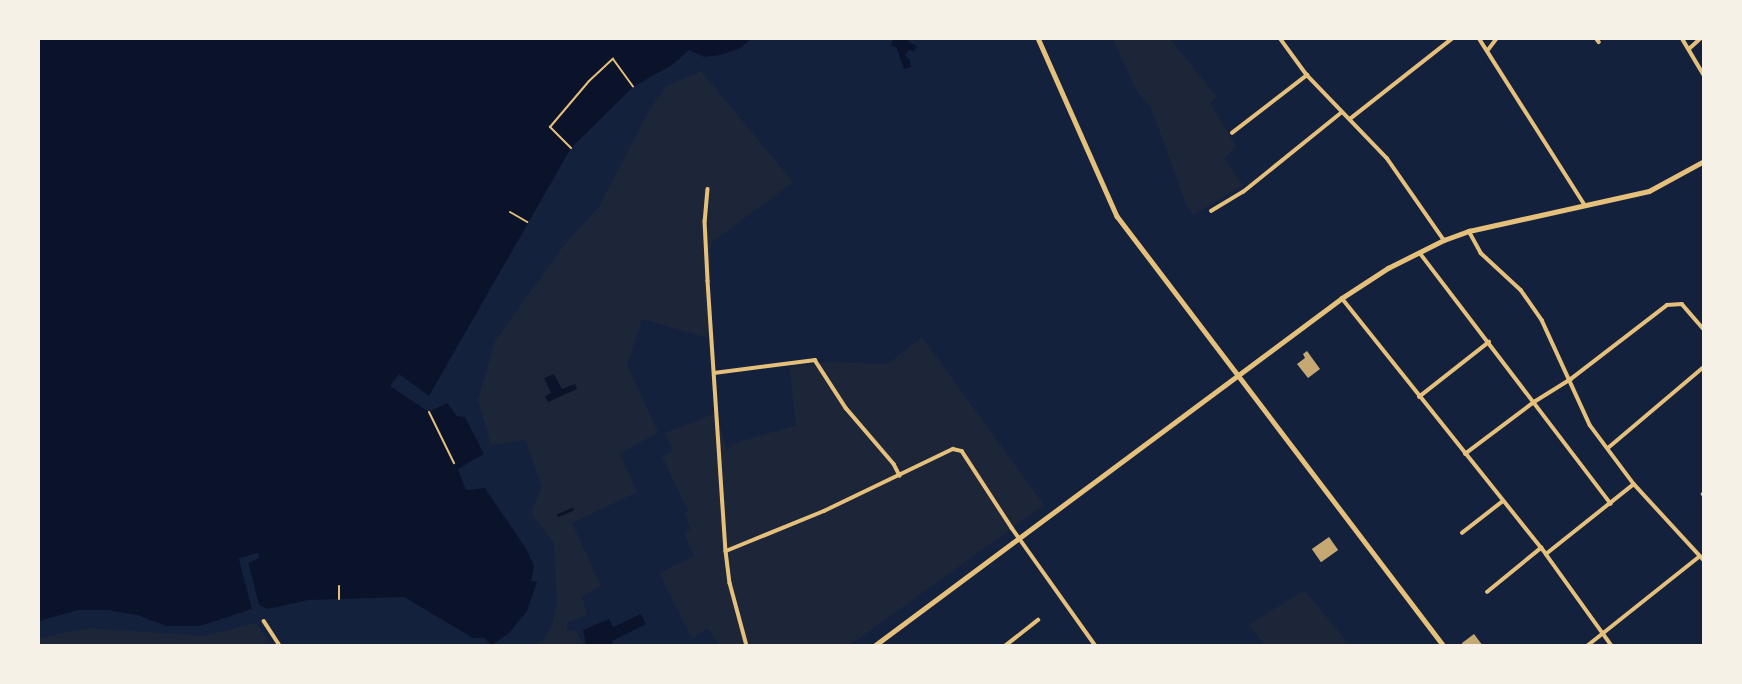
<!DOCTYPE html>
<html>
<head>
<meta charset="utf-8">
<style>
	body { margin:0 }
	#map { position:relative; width:1742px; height:684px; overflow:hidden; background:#14213d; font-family:"Public Sans",sans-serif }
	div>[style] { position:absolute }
	.green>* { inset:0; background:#1d2539 }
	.water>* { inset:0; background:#0b132b }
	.pier>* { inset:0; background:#14213d }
	.stream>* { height:2.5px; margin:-1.25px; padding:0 1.25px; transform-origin:1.25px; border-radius:1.25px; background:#0b132b }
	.building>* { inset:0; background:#c6a872; transform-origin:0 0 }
	.path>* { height:2px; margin:-1px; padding:0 1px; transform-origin:1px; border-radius:1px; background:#e5c07b }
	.minor>* { height:3.5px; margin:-1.75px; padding:0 1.75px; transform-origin:1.75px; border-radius:1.75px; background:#e5c07b }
	.tertiary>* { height:4.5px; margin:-2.25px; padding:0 2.25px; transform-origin:2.25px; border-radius:2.25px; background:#e5c07b }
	span { translate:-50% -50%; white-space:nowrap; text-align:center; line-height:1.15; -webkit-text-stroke:5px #f6f1e7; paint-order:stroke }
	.frame { position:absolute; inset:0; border:40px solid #f6f1e7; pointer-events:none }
</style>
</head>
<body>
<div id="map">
	<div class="green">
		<div style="clip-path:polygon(1113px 39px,1170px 39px,1217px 97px,1210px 103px,1236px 146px,1224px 159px,1243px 185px,1193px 215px,1187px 207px,1152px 110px,1135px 88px)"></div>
		<div style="clip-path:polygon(701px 71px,793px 182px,711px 243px,709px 338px,642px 319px,627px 365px,658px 432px,620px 454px,637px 492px,572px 523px,601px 586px,582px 597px,587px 615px,567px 623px,567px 630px,576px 631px,583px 645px,535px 645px,545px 638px,552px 625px,557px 603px,554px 543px,531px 513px,542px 486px,525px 440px,491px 445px,478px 400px,495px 341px,565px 244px,599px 207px,648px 112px,666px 86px)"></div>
		<div style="clip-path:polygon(922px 337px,1044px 505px,850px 645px,720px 645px,707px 628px,692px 639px,659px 573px,694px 556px,684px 533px,691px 529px,684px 513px,688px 511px,662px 456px,673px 451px,665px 433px,716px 413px,727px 451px,730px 445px,796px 425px,789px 367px,827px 362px,888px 364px)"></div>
		<div style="clip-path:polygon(1304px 590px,1343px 637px,1350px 645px,1265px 645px,1249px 625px)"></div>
		<div style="clip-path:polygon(256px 623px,271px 645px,39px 645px,39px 638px,88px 628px,204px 636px)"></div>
	</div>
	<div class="water">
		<div style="clip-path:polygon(909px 38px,908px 42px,917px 46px,914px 52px,909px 50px,905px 55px,910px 60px,911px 67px,904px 69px,896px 47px,891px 46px,893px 39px)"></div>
		<div style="clip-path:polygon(39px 39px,751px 39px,739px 49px,720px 55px,704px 57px,689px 50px,672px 65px,633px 87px,571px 148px,429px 396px,399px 375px,391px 385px,429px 412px,447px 403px,457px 416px,465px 417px,484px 454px,458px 469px,466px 490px,485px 488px,527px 550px,534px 566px,531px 581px,537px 582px,527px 611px,509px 633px,492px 645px,484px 638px,473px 638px,404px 597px,308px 600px,268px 609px,259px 605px,248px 562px,259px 558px,239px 559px,252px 609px,200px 626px,166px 626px,137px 615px,108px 610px,78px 610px,39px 621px)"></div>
		<div style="clip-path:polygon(554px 374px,562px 389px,575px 384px,577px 389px,548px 402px,545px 396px,551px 393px,544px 378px)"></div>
		<div style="clip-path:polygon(641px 614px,646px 624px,612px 641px,613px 645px,586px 645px,583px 630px,609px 619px,613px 627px)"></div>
	</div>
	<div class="pier">
		<div style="clip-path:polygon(399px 374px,429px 396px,428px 399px,400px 379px,395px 385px,429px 408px,429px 412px,390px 386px)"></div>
		<div style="clip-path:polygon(258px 553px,259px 558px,248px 563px,259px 605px,256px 607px,246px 560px,243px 561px,255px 607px,252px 609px,239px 558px)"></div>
	</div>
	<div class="stream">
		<div style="left:558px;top:515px;width:15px;rotate:-23deg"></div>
	</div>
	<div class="building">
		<div style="clip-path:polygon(1307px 351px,1320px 369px,1308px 378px,1297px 364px,1305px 358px,1303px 354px)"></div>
		<div style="left:1329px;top:537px;width:16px;height:21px;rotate:55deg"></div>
		<div style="clip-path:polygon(1474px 634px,1483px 646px,1463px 646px,1462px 643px)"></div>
	</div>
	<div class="path">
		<div style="left:571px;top:148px;width:30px;rotate:-135deg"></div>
		<div style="left:550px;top:127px;width:60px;rotate:-49.7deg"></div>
		<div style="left:589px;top:81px;width:33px;rotate:-43deg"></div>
		<div style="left:613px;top:59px;width:34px;rotate:54deg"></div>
		<div style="left:510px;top:212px;width:20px;rotate:30deg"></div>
		<div style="left:429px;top:412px;width:57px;rotate:63.9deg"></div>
		<div style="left:339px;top:586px;width:13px;rotate:90deg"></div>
	</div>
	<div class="minor">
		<div style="left:1280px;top:38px;width:46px;rotate:53.9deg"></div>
		<div style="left:1307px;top:75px;width:115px;rotate:46.1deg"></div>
		<div style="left:1387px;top:158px;width:100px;rotate:55.2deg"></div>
		<div style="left:1479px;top:38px;width:198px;rotate:57.6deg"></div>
		<div style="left:1596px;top:38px;width:5px;rotate:53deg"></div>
		<div style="left:1682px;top:38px;width:43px;rotate:59.3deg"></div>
		<div style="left:1690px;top:48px;width:15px;rotate:-42deg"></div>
		<div style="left:1488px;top:50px;width:15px;rotate:-53deg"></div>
		<div style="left:1350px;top:119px;width:131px;rotate:-38.2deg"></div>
		<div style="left:1232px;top:133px;width:95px;rotate:-37.7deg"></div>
		<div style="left:708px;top:189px;width:32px;rotate:95deg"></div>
		<div style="left:705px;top:221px;width:60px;rotate:87.1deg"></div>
		<div style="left:708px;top:281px;width:271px;rotate:86.2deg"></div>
		<div style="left:726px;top:551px;width:32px;rotate:83deg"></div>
		<div style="left:730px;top:583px;width:65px;rotate:74.9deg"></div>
		<div style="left:1211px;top:211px;width:37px;rotate:-31deg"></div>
		<div style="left:1243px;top:192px;width:126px;rotate:-38.9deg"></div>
		<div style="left:1469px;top:231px;width:25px;rotate:61deg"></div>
		<div style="left:1481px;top:253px;width:54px;rotate:42.8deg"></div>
		<div style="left:1521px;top:290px;width:37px;rotate:55deg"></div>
		<div style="left:1542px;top:320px;width:115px;rotate:65.4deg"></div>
		<div style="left:1590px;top:425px;width:74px;rotate:53.3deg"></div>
		<div style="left:1634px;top:484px;width:103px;rotate:47.4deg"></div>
		<div style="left:1420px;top:253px;width:315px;rotate:52.7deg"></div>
		<div style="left:1342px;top:298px;width:327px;rotate:51.4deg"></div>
		<div style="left:1546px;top:554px;width:113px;rotate:54.3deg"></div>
		<div style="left:714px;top:373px;width:102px;rotate:-7.3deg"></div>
		<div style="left:815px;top:360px;width:57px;rotate:57.1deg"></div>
		<div style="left:846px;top:408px;width:74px;rotate:49.4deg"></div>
		<div style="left:894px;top:464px;width:13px;rotate:63deg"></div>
		<div style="left:1419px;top:397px;width:89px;rotate:-38.2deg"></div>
		<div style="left:1608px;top:448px;width:126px;rotate:-40.2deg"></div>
		<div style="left:1465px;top:454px;width:86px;rotate:-37deg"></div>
		<div style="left:1534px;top:402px;width:44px;rotate:-31.9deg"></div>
		<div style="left:1571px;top:379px;width:121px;rotate:-37.6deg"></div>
		<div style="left:1667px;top:305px;width:15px;rotate:-4deg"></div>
		<div style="left:1682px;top:304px;width:33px;rotate:49deg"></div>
		<div style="left:1703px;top:494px;width:1px;rotate:45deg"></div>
		<div style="left:1462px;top:533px;width:52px;rotate:-38deg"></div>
		<div style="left:726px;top:551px;width:106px;rotate:-22.2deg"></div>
		<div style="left:824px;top:511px;width:143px;rotate:-25.7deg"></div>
		<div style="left:953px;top:449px;width:9px;rotate:13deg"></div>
		<div style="left:962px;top:451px;width:92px;rotate:57deg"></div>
		<div style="left:1012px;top:528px;width:145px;rotate:54.6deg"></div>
		<div style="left:1546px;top:554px;width:112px;rotate:-38.5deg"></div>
		<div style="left:1487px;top:592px;width:70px;rotate:-39.2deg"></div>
		<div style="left:264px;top:621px;width:30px;rotate:57deg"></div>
		<div style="left:1005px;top:646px;width:42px;rotate:-38.2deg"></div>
		<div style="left:1587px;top:646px;width:144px;rotate:-38.5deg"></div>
	</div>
	<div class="tertiary">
		<div style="left:1038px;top:38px;width:195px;rotate:66.1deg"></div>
		<div style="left:1117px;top:216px;width:540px;rotate:52.75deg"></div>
		<div style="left:874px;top:646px;width:583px;rotate:-36.63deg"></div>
		<div style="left:1342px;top:298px;width:55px;rotate:-33.1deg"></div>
		<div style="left:1388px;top:268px;width:63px;rotate:-26.6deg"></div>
		<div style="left:1444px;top:240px;width:27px;rotate:-20deg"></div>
		<div style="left:1469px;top:231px;width:184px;rotate:-12.5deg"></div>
		<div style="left:1649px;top:191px;width:63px;rotate:-28.6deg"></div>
	</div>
	<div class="frame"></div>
</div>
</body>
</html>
